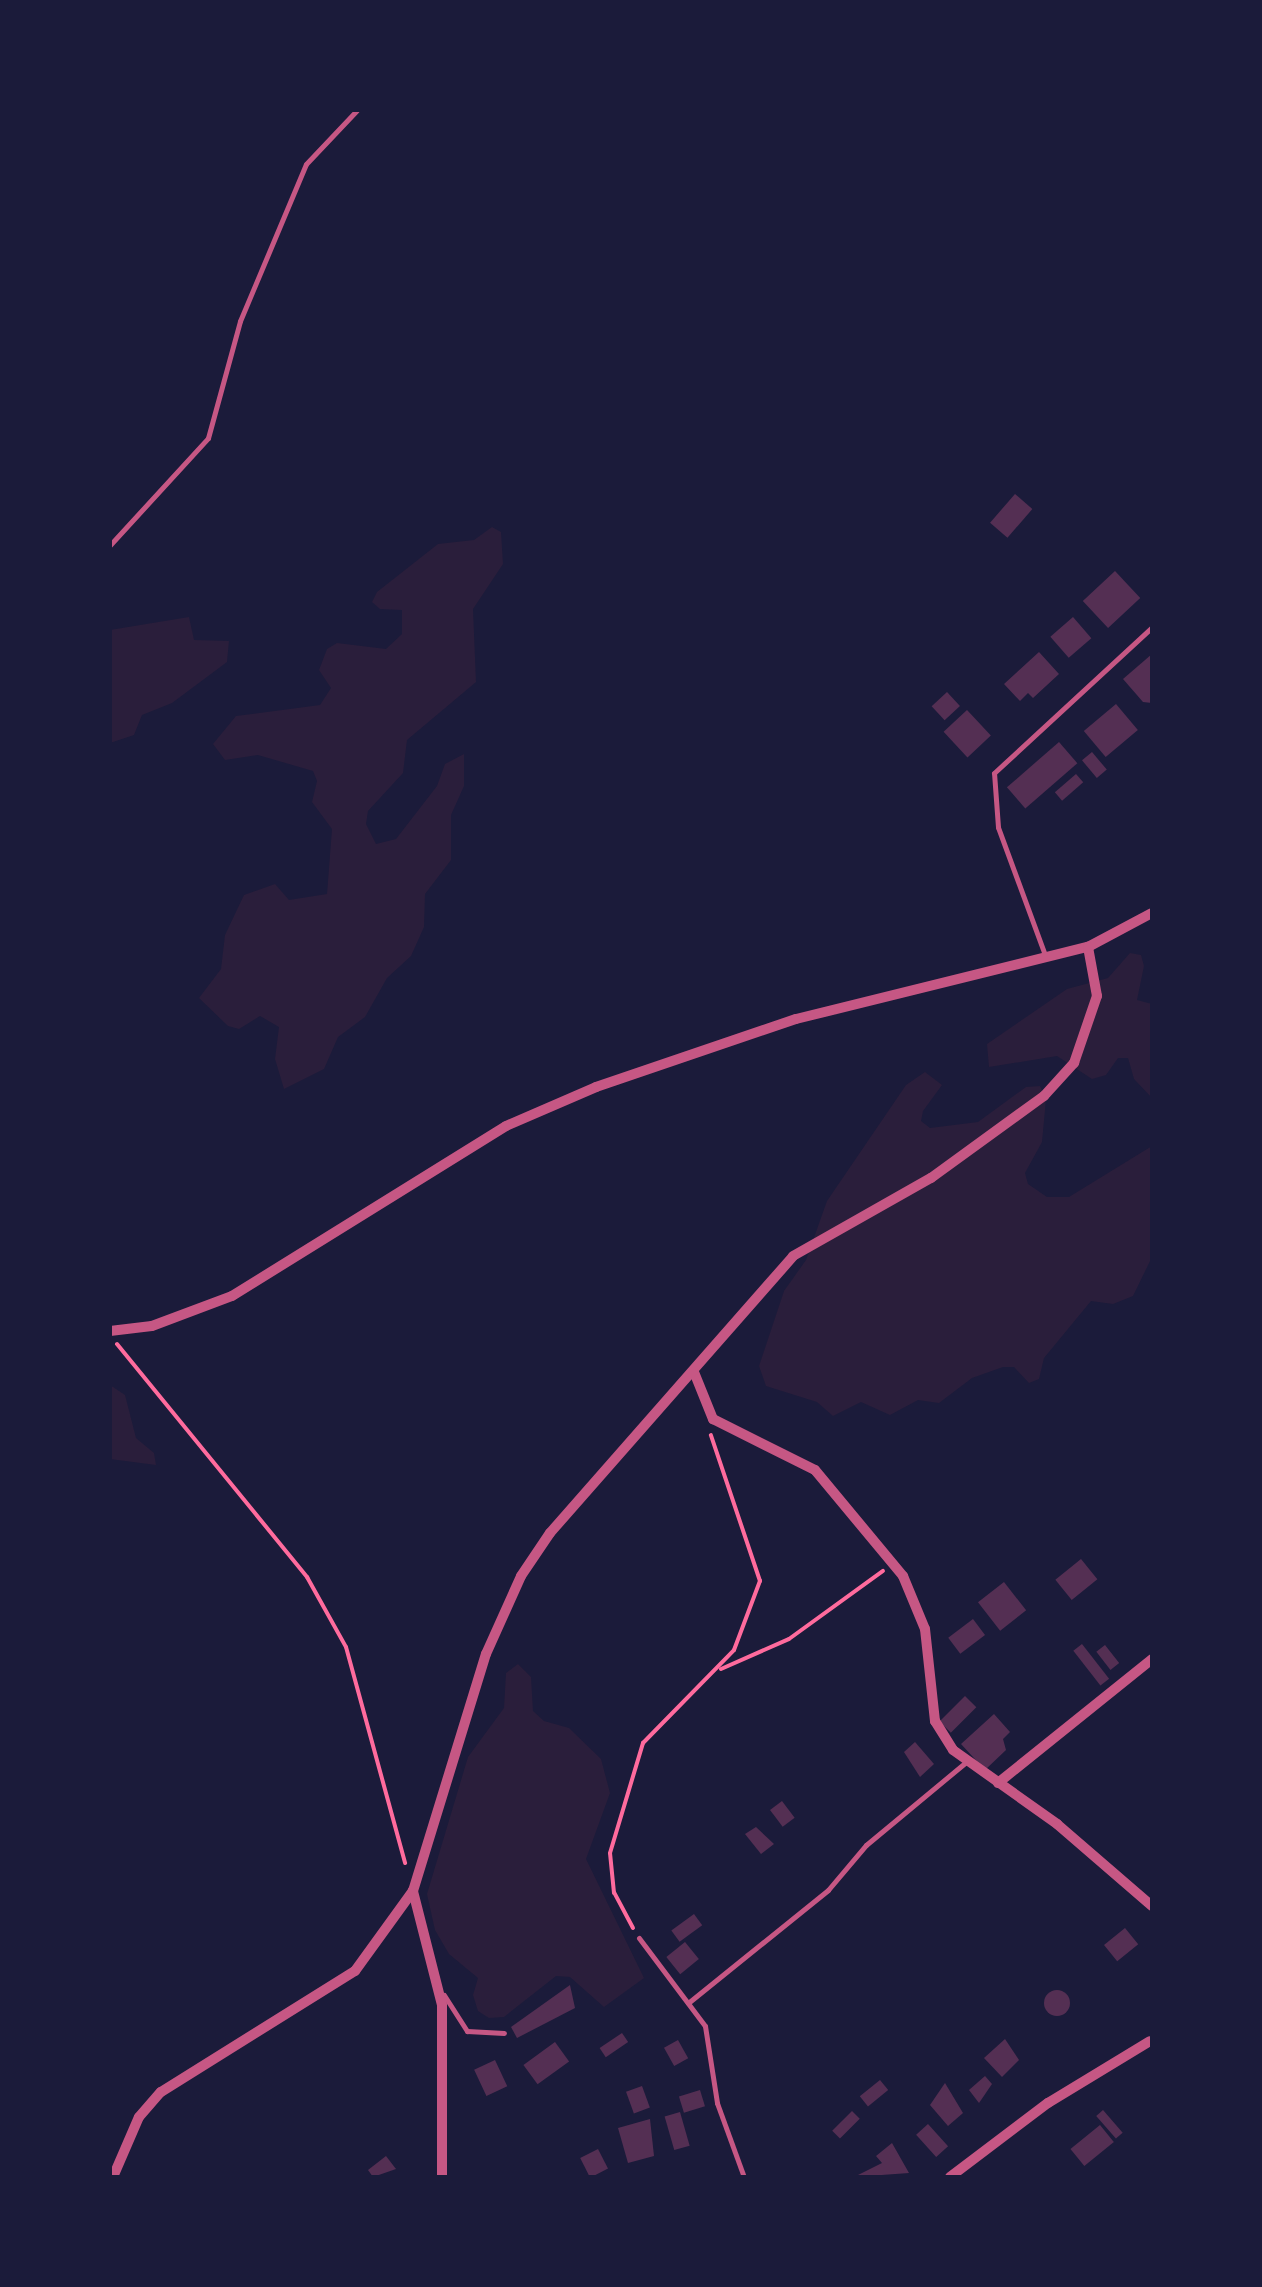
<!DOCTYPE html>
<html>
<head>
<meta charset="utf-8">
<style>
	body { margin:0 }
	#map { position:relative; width:1262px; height:2287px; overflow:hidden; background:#1b1b3a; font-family:"Fira Sans",sans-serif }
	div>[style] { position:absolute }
	.green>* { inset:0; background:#2a1e3b }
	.building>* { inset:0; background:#542f53; transform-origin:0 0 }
	.round { border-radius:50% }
	.path>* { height:4px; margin:-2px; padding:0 2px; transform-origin:2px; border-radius:2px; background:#ff6b9d }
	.service>* { height:5px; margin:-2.5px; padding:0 2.5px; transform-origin:2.5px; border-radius:2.5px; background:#c65784 }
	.minor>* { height:10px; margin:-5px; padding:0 5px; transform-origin:5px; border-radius:5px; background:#c65784 }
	span { translate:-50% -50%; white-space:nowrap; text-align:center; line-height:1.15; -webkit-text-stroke:9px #1b1b3a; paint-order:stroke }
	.frame { position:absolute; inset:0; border:112px solid #1b1b3a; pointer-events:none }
</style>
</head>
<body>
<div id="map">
	<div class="green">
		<div style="clip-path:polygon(492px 527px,501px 532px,503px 564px,473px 609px,476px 682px,407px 740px,403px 773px,368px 811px,366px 824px,376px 844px,396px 839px,437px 786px,445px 764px,464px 754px,464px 786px,451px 815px,451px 860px,425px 894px,424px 927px,411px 956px,387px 978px,365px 1017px,338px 1037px,324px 1069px,284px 1089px,275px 1059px,279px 1027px,260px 1016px,239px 1029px,228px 1026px,199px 998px,221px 969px,225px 935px,244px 895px,275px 884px,289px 900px,327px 894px,332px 829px,312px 802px,317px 781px,313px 771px,258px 755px,225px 760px,213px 744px,236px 716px,320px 705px,331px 688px,319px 670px,327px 649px,337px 643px,386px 649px,402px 634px,402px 610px,380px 609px,372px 602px,377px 592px,438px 544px,474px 540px)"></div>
		<div style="clip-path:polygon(189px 617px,194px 640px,229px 641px,227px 662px,172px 703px,142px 715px,134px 735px,110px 743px,110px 630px)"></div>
		<div style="clip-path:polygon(1130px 953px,1141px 955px,1144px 966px,1137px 1000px,1152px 1004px,1152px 1098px,1134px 1079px,1128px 1058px,1118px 1058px,1106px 1075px,1092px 1079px,1057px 1056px,989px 1067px,987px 1044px,1067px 989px,1108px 978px)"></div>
		<div style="clip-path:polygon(925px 1072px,942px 1085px,923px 1111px,921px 1121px,930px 1128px,978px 1122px,1026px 1087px,1040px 1086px,1046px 1099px,1042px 1142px,1025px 1173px,1028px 1184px,1047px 1197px,1069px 1197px,1152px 1146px,1152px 1257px,1133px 1296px,1113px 1304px,1091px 1301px,1044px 1358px,1039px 1379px,1029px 1383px,1014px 1367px,1003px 1367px,972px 1378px,939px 1403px,918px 1400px,890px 1415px,861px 1402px,833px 1416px,817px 1402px,766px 1386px,759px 1366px,784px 1291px,806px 1260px,827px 1201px,906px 1085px)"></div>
		<div style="clip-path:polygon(110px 1385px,125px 1395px,136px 1438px,154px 1453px,156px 1465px,110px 1459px)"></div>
		<div style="clip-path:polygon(518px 1664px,531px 1677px,533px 1711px,544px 1721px,569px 1728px,601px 1759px,610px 1793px,586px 1859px,644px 1978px,604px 2007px,570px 1977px,556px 1976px,504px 2017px,489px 2018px,478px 2011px,473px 1995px,478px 1978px,449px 1954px,435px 1930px,427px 1894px,468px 1757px,504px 1708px,506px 1673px)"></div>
	</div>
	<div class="building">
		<div style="left:1015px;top:494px;width:23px;height:38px;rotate:41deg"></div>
		<div style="left:1115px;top:571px;width:37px;height:44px;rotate:47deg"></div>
		<div style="left:1073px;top:617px;width:28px;height:30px;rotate:49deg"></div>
		<div style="clip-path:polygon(1039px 652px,1059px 674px,1033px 698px,1028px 693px,1020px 701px,1004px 684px)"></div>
		<div style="clip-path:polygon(1152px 654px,1152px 703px,1143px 702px,1123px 679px)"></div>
		<div style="left:947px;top:692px;width:19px;height:21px;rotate:47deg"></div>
		<div style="left:1116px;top:704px;width:34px;height:42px;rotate:50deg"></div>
		<div style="left:967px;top:710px;width:35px;height:32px;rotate:47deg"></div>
		<div style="left:1059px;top:742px;width:28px;height:69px;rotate:49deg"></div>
		<div style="left:1092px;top:752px;width:23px;height:13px;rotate:50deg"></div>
		<div style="left:1076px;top:774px;width:11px;height:28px;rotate:49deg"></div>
		<div style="left:1081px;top:1559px;width:26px;height:33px;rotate:51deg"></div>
		<div style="left:1004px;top:1582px;width:36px;height:33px;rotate:52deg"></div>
		<div style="left:973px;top:1619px;width:20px;height:31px;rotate:53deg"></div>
		<div style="left:1082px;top:1644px;width:44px;height:11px;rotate:52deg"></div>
		<div style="left:1105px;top:1645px;width:23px;height:11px;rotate:52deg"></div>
		<div style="left:965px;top:1696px;width:16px;height:36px;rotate:45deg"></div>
		<div style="clip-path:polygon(994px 1714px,1010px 1732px,1003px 1739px,1006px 1750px,985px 1770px,961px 1744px)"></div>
		<div style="clip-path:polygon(915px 1742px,934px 1764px,920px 1777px,904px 1752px)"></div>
		<div style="left:782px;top:1801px;width:21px;height:15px;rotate:53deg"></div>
		<div style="clip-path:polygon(756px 1827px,774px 1844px,761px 1854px,745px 1834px)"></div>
		<div style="left:694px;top:1914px;width:14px;height:28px;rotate:54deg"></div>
		<div style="left:1125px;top:1928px;width:21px;height:27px;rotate:51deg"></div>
		<div style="left:685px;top:1942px;width:22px;height:24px;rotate:51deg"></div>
		<div style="clip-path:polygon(570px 1985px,575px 2008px,517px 2038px,511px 2027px)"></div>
		<div class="round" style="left:1044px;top:1990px;width:26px;height:26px"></div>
		<div style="left:622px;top:2033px;width:11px;height:27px;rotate:56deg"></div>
		<div style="clip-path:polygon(1005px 2039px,1019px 2060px,1002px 2077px,984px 2058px)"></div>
		<div style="left:678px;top:2040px;width:21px;height:16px;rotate:61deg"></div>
		<div style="left:555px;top:2042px;width:24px;height:39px;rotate:54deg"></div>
		<div style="left:495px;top:2060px;width:29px;height:23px;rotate:65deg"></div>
		<div style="clip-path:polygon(985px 2076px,992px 2084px,979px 2103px,969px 2090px)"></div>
		<div style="left:880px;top:2080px;width:13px;height:26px;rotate:51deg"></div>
		<div style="clip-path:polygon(945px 2083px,963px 2113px,948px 2126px,930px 2105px)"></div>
		<div style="left:642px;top:2086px;width:23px;height:17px;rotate:70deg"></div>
		<div style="left:700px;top:2090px;width:17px;height:22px;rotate:73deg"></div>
		<div style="left:1103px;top:2110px;width:30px;height:9px;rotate:49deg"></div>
		<div style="left:852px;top:2111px;width:11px;height:28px;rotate:45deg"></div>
		<div style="left:680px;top:2112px;width:35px;height:16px;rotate:74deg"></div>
		<div style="clip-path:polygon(650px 2119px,654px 2156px,628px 2163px,618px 2128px)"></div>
		<div style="left:928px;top:2124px;width:30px;height:16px;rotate:48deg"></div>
		<div style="left:1100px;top:2125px;width:22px;height:38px;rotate:51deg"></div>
		<div style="clip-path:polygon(892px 2143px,909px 2173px,854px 2177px,882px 2163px,876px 2156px)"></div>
		<div style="left:598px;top:2149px;width:22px;height:20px;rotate:63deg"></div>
		<div style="clip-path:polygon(386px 2156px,396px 2169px,373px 2177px,368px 2170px)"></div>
	</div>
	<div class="path">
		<div style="left:117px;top:1344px;width:301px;rotate:50.8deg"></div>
		<div style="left:307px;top:1577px;width:80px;rotate:60.9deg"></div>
		<div style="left:346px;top:1647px;width:224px;rotate:74.7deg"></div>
		<div style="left:721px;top:1669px;width:74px;rotate:-23.8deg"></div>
		<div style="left:789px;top:1639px;width:116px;rotate:-35.9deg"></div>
		<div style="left:633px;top:1928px;width:40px;rotate:-118deg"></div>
		<div style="left:614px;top:1893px;width:40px;rotate:-95.7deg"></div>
		<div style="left:610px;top:1853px;width:115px;rotate:-73.3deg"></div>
		<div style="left:643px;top:1743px;width:130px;rotate:-45.6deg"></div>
		<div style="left:734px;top:1650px;width:74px;rotate:-69.4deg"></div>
		<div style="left:760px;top:1581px;width:154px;rotate:-108.6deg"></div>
	</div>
	<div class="service">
		<div style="left:110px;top:545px;width:145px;rotate:-47.5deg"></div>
		<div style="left:208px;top:438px;width:121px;rotate:-74.7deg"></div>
		<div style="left:240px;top:321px;width:170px;rotate:-67.2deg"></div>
		<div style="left:306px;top:164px;width:74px;rotate:-46.6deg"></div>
		<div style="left:1045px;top:955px;width:136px;rotate:-110.2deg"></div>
		<div style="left:998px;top:827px;width:54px;rotate:-94.2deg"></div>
		<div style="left:994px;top:773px;width:215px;rotate:-42.7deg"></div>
		<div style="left:639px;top:1938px;width:110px;rotate:53.1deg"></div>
		<div style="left:705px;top:2026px;width:78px;rotate:81.1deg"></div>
		<div style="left:717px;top:2103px;width:79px;rotate:70deg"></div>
		<div style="left:444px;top:1995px;width:43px;rotate:57.4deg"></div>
		<div style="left:467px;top:2031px;width:37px;rotate:3deg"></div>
		<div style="left:688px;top:2003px;width:180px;rotate:-38.9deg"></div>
		<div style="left:828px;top:1890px;width:59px;rotate:-49.8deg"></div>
		<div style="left:866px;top:1845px;width:130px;rotate:-39.7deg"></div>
	</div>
	<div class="minor">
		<div style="left:110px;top:1331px;width:42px;rotate:-6.8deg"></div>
		<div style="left:152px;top:1326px;width:85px;rotate:-20.6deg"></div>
		<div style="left:232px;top:1296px;width:322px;rotate:-31.8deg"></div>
		<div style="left:506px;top:1126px;width:98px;rotate:-23.4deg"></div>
		<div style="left:596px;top:1087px;width:211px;rotate:-18.8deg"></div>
		<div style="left:796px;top:1019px;width:301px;rotate:-13.9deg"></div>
		<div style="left:1088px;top:947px;width:72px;rotate:-28deg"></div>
		<div style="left:694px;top:1372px;width:51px;rotate:68deg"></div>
		<div style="left:713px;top:1419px;width:114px;rotate:26.6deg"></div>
		<div style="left:815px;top:1470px;width:138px;rotate:50.3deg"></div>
		<div style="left:903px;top:1576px;width:57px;rotate:67.5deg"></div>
		<div style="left:925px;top:1629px;width:93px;rotate:83.8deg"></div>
		<div style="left:935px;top:1721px;width:34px;rotate:58deg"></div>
		<div style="left:953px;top:1750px;width:128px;rotate:35.4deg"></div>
		<div style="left:1057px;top:1824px;width:125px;rotate:40.8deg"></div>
		<div style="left:998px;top:1783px;width:198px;rotate:-38.8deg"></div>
		<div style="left:113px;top:2177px;width:65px;rotate:-66.6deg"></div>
		<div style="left:139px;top:2117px;width:33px;rotate:-49deg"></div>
		<div style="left:161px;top:2092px;width:229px;rotate:-32deg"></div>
		<div style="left:355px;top:1971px;width:99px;rotate:-54.1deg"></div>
		<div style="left:442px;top:2177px;width:172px;rotate:-90deg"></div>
		<div style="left:442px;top:2005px;width:118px;rotate:-104.3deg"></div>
		<div style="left:413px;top:1891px;width:248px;rotate:-72.9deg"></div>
		<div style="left:486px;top:1654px;width:85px;rotate:-65.8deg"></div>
		<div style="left:521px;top:1576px;width:52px;rotate:-56deg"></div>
		<div style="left:550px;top:1533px;width:368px;rotate:-48.7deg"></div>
		<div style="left:793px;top:1256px;width:159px;rotate:-29.5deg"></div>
		<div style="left:931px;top:1178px;width:140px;rotate:-36deg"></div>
		<div style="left:1044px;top:1096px;width:45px;rotate:-47.7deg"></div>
		<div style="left:1074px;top:1063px;width:71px;rotate:-71.1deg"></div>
		<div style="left:1097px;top:996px;width:50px;rotate:-100.4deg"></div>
		<div style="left:950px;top:2177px;width:123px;rotate:-37.1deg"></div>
		<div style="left:1048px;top:2103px;width:119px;rotate:-31.3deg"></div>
	</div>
	<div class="frame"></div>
</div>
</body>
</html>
